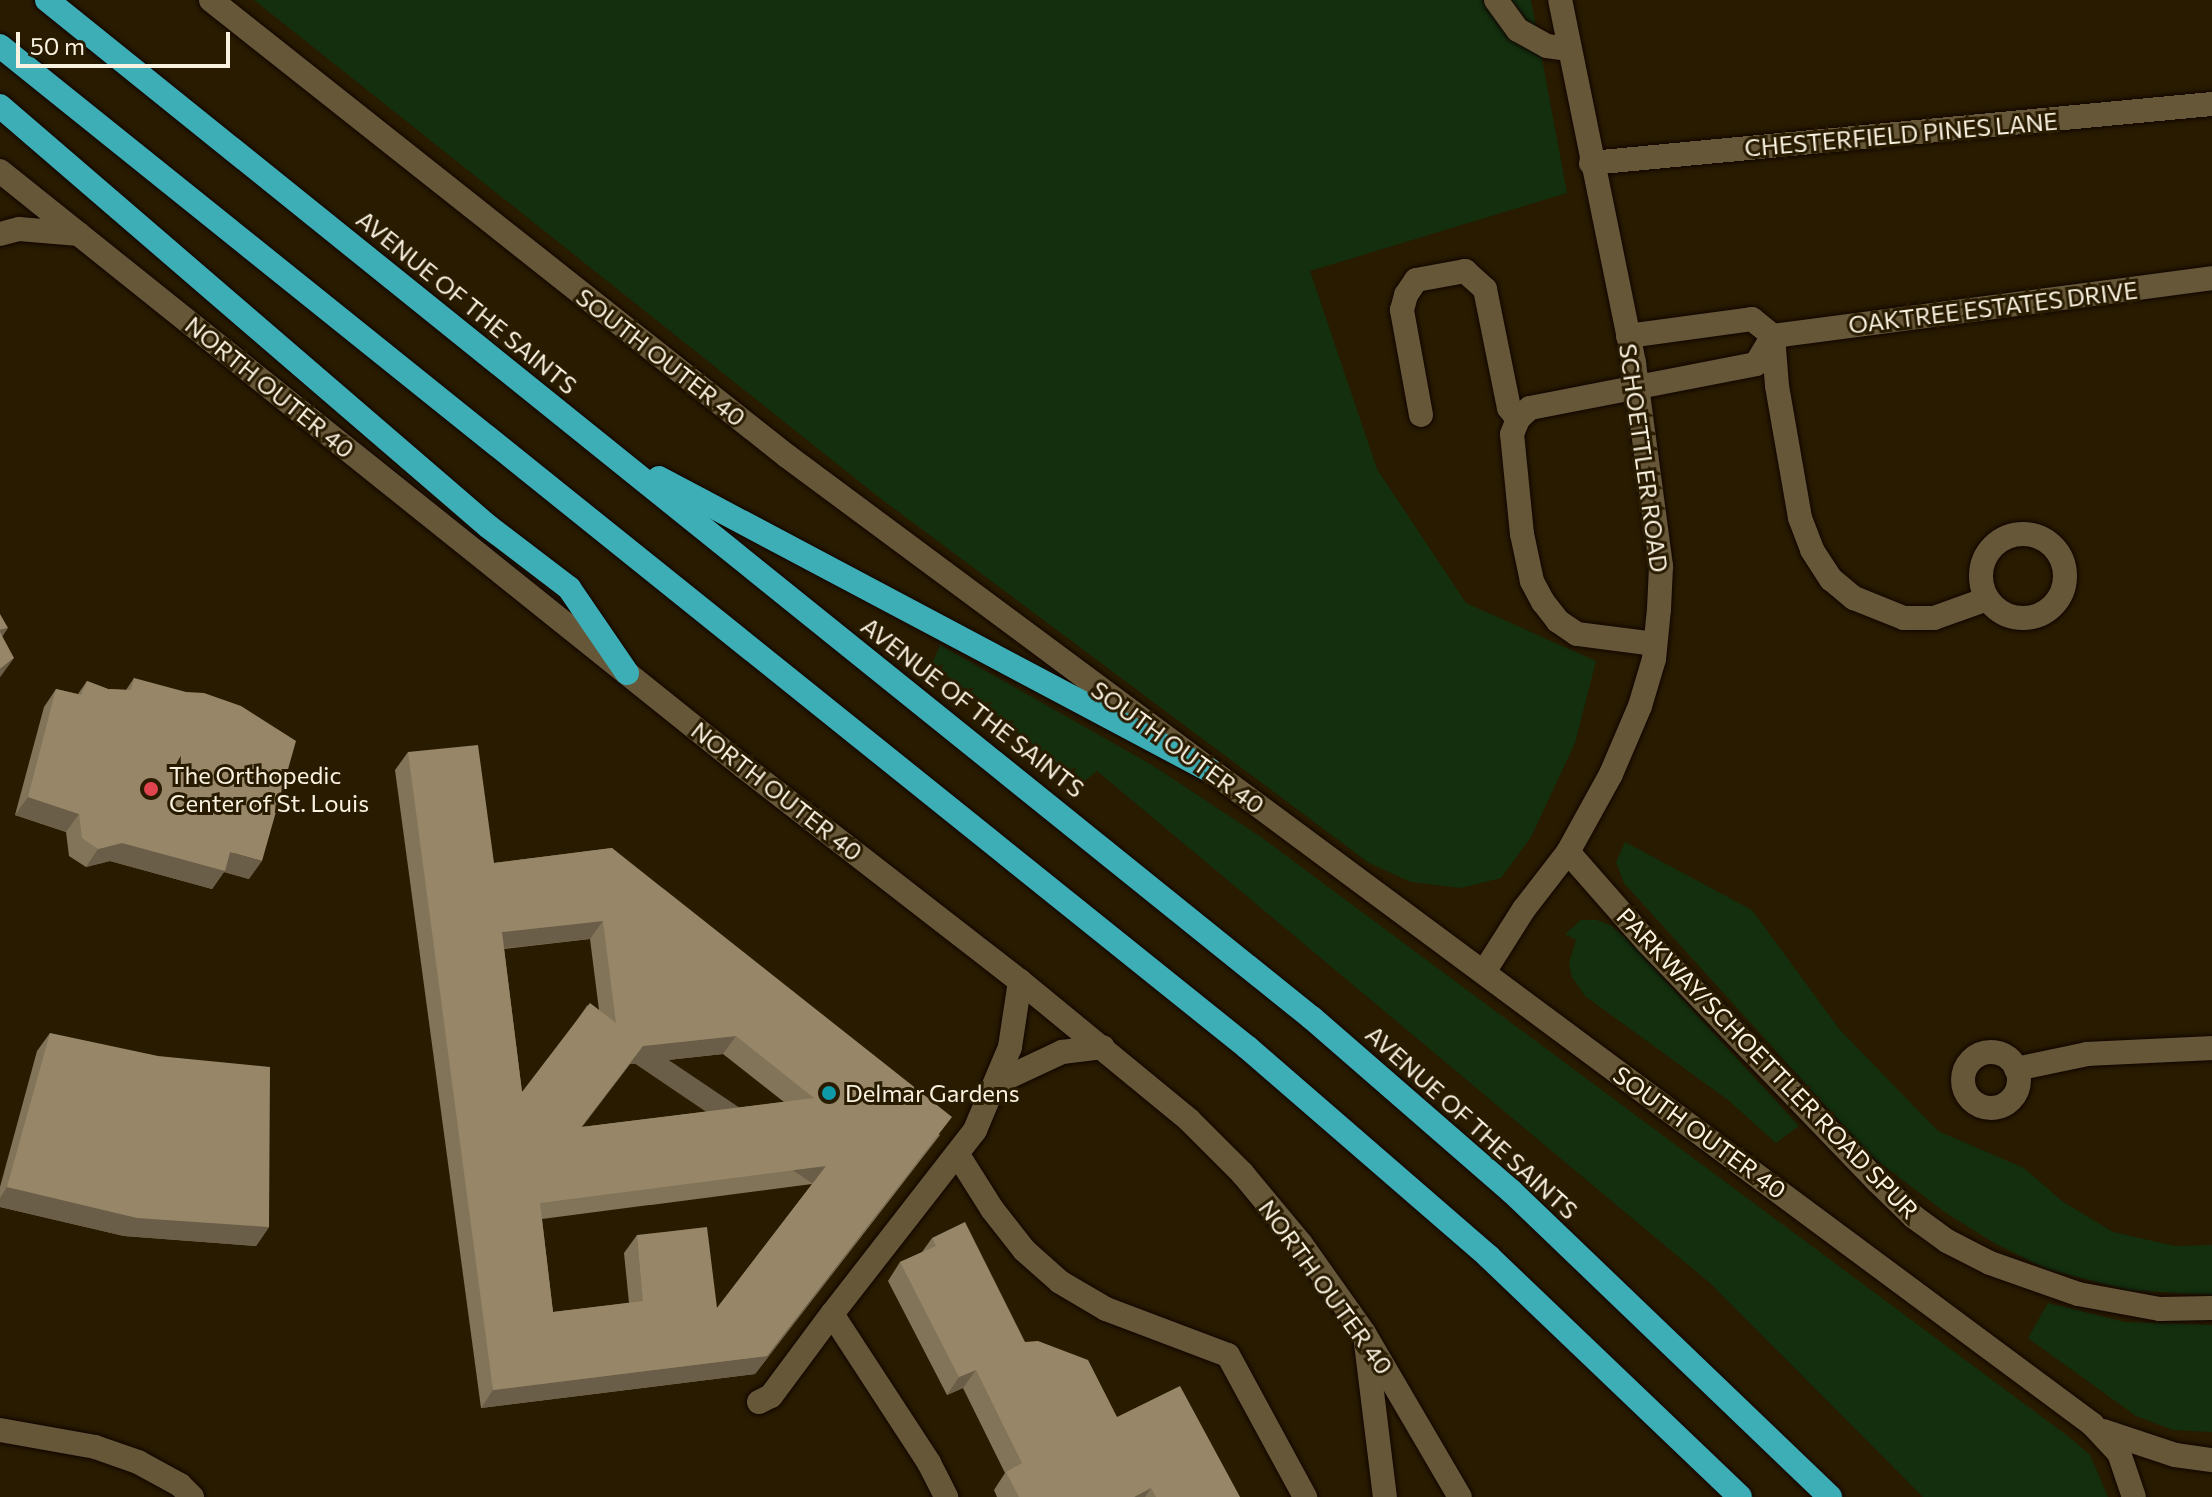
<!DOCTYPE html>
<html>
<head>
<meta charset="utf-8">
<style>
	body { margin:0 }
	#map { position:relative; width:2212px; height:1497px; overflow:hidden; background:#281b00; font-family:Commissioner,sans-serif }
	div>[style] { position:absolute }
	.green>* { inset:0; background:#132f0e }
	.roads { filter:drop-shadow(0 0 2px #110500) drop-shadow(0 0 2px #110500) }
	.minor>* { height:24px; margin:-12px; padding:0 12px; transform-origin:12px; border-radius:12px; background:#665739 }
	.minor>.ring { margin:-12px; padding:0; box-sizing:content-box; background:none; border:24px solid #665739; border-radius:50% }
	.highway>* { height:24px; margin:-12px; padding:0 12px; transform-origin:12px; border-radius:12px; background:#3dadb6 }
	.wall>* { inset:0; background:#827459 }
	.shaded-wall>* { inset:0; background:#6a5e49; transform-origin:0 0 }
	.building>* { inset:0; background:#978768 }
	.dots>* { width:22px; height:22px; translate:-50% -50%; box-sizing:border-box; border:4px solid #281b00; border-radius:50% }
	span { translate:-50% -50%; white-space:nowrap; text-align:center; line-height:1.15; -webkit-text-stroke:6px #281b00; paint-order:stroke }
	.street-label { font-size:24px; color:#faf2e1 }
	.poi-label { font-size:24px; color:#faf2e1 }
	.left { translate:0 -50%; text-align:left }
	.scale { position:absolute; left:16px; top:32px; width:214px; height:36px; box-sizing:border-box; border:4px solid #faf2e1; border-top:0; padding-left:10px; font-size:24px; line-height:28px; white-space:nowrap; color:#faf2e1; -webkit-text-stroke:6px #281b00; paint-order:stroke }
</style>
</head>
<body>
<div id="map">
	<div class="green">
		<div style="clip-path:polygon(254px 0,1531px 0,1567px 193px,1310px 271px,1377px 469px,1466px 603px,1596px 661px,1575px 743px,1531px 837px,1501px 878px,1461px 888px,1411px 882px,1369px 863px,880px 498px)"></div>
		<div style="clip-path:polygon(940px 645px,1152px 765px,1261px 837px,2069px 1437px,2090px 1455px,2108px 1497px,1923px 1497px,1711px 1284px,1097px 771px,1082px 783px,932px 664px)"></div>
		<div style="clip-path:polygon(1625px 842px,1752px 910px,1840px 1030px,1938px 1131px,2024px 1168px,2062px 1201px,2113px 1232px,2175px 1246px,2212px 1245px,2212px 1295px,2127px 1290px,2047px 1269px,1996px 1244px,1946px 1213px,1871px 1156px,1624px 883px,1616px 862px)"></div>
		<div style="clip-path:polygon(1581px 920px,1597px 920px,1612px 926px,1627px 939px,1799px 1126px,1776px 1143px,1728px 1100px,1585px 996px,1572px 977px,1569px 963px,1576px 940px,1565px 934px)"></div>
		<div style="clip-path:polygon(2048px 1303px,2125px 1322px,2212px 1325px,2212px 1432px,2173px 1430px,2136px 1416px,2028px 1338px)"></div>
	</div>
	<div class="roads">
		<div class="minor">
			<div style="left:211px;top:0;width:735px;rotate:38.37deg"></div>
			<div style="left:787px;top:456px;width:1625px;rotate:36.57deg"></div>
			<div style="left:2092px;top:1424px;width:40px;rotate:47deg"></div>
			<div style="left:2119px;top:1453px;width:46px;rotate:71.2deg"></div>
			<div style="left:1496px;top:0;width:37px;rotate:54deg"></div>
			<div style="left:1518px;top:30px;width:33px;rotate:29deg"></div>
			<div style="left:1547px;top:46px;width:22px;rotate:8deg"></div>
			<div style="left:1591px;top:163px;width:624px;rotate:-5.43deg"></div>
			<div style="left:0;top:171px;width:953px;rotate:38.7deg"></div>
			<div style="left:744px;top:767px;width:349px;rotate:37.8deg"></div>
			<div style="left:1020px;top:981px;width:219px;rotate:39.4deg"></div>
			<div style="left:1189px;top:1120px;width:75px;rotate:45deg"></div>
			<div style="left:1242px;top:1173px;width:92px;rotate:50.3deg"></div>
			<div style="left:1301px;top:1244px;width:109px;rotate:54.7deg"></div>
			<div style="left:1364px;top:1333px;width:190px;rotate:59.7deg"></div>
			<div style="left:0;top:234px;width:20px;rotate:-15deg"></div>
			<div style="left:19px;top:229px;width:60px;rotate:4.8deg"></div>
			<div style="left:1628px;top:336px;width:125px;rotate:-7.8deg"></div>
			<div style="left:1752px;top:319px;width:27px;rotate:39deg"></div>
			<div style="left:1773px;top:336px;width:443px;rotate:-7.5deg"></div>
			<div style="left:1773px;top:336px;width:50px;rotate:85.4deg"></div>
			<div style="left:1777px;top:386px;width:134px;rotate:80.1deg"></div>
			<div style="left:1800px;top:518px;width:34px;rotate:69deg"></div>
			<div style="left:1812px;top:550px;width:35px;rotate:57deg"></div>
			<div style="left:1831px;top:579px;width:30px;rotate:40deg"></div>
			<div style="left:1854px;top:598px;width:54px;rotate:21.8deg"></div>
			<div style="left:1904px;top:618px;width:30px"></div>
			<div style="left:1934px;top:618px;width:56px;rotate:-19.7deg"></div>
			<div style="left:1421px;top:415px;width:107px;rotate:-100.3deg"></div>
			<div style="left:1402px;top:310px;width:16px;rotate:-75deg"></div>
			<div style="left:1406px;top:295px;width:18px;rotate:-56deg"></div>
			<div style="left:1416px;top:280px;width:50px;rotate:-10.4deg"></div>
			<div style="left:1465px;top:271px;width:27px;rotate:42deg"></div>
			<div style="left:1485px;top:289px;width:121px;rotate:78.6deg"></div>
			<div style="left:1509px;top:408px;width:14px;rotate:51deg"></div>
			<div class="ring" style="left:1981px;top:534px;width:60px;height:60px"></div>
			<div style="left:1655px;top:644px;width:79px;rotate:-172.7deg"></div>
			<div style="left:1577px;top:634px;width:23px;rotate:-146deg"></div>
			<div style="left:1558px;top:621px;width:24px;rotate:-128deg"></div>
			<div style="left:1543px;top:602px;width:24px;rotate:-118deg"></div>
			<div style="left:1532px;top:581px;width:48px;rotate:-102deg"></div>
			<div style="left:1522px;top:534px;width:100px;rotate:-95.7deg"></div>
			<div style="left:1512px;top:434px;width:16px;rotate:-68deg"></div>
			<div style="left:1518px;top:419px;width:16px;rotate:-43deg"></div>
			<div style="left:1530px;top:408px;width:230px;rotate:-11deg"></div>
			<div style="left:1756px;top:364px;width:33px;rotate:-59deg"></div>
			<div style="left:1568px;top:852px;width:120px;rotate:48.7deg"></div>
			<div style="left:1647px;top:942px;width:333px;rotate:46.1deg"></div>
			<div style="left:1878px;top:1182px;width:50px;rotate:44.2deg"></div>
			<div style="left:1914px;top:1217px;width:41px;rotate:36deg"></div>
			<div style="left:1947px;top:1241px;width:48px;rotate:27.1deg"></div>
			<div style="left:1990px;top:1263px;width:93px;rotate:19.4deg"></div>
			<div style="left:2078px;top:1294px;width:83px;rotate:10.4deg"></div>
			<div style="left:2160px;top:1309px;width:52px;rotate:-1.1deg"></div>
			<div style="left:1484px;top:972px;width:75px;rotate:-57.6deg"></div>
			<div style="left:1524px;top:909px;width:72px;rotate:-52.3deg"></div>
			<div style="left:1568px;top:852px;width:89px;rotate:-61.1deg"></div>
			<div style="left:1611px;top:774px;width:74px;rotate:-66.9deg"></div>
			<div style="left:1640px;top:706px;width:49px;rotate:-73.4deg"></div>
			<div style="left:1654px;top:659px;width:50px;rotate:-84.3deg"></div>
			<div style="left:1659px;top:609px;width:43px;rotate:-87.3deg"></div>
			<div style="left:1661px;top:566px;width:205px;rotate:-97.6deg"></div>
			<div style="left:1634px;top:363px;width:370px;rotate:-101.5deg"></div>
			<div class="ring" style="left:1963px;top:1052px;width:32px;height:32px"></div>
			<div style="left:2016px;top:1069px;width:73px;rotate:-11.9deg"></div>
			<div style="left:2087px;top:1054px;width:125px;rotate:-2.7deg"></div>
			<div style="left:998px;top:1082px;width:71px;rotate:-25.1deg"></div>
			<div style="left:1062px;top:1052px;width:41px;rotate:-7deg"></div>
			<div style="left:958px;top:1155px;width:64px;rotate:57.8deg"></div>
			<div style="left:992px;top:1209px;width:52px;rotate:52deg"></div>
			<div style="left:1024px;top:1250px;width:48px;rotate:41.6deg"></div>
			<div style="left:1060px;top:1282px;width:53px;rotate:30.4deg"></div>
			<div style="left:1106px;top:1309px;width:130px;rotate:20.7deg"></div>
			<div style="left:1228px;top:1355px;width:162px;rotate:61.5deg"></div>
			<div style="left:832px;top:1314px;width:233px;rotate:-52.1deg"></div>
			<div style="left:975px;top:1130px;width:90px;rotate:-67.1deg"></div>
			<div style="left:1010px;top:1047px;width:67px;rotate:-81.4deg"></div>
			<div style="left:1366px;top:1343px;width:155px;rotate:83deg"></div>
			<div style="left:759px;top:1402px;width:13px;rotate:-27deg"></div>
			<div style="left:771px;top:1396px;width:102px;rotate:-53.4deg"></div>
			<div style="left:832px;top:1314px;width:178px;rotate:56.9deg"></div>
			<div style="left:929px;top:1463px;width:38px;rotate:63deg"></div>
			<div style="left:0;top:1430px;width:97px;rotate:10.1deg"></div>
			<div style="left:95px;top:1447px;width:46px;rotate:19.2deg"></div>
			<div style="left:138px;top:1462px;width:48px;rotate:28.7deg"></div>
			<div style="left:180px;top:1485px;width:17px;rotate:45deg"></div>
			<div style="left:2103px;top:1431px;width:76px;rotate:18.4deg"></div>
			<div style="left:2175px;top:1455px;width:37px;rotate:8deg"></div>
		</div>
		<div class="highway">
			<div style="left:47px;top:0;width:1624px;rotate:38.83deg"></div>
			<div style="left:1312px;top:1018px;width:264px;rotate:41deg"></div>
			<div style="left:1511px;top:1191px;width:442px;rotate:43.8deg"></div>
			<div style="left:0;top:46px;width:1600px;rotate:38.76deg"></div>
			<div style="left:1248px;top:1048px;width:319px;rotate:40.9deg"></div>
			<div style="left:1489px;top:1257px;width:347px;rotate:43.7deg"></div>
			<div style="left:0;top:106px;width:645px;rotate:40.73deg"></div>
			<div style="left:489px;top:527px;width:101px;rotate:37.3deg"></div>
			<div style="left:569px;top:588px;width:103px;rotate:55.7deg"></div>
			<div style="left:659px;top:478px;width:623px;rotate:27.96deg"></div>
		</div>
	</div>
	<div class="wall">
		<div style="clip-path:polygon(134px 678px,249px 879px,224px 872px,212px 889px,110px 861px,86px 867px,69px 856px,66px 832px,15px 815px,44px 707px,56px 689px,78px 694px,87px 681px,108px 689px,126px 690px)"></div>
		<div style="clip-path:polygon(evenodd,408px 752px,494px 863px,612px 848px,940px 1135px,755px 1374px,481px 1408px,395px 770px,408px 752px,590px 939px,599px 1010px,522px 1092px,504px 949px,590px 939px,408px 752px,723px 1054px,784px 1102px,582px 1127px,630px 1064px,723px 1054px,408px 752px,812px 1184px,717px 1308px,637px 1235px,624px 1253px,629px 1303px,553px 1312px,542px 1219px,812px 1184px)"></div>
		<div style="clip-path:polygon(50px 1033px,269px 1227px,256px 1246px,124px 1236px,0 1207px,0 1187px,37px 1051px)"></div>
		<div style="clip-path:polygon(932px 1238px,1025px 1342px,1117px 1417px,1240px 1497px,997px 1497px,994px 1490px,1005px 1473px,963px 1388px,947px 1395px,888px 1281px,900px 1262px,922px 1252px)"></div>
	</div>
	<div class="shaded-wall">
		<div style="clip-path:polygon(8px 628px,0 640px,0 630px)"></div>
		<div style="clip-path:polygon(14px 658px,1px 676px,0 677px,0 669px)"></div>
		<div style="clip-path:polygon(28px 797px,79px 814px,66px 832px,15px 815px)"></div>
		<div style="clip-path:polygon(122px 843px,230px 852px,262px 861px,249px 879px,224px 872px,212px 889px,110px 861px,86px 867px,98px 849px)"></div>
		<div style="clip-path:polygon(603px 921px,590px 939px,489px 950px,502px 932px)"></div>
		<div style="clip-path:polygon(736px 1036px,723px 1054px,630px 1064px,568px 1145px,643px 1046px)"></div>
		<div style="clip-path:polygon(952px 1117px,755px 1374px,481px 1408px,493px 1390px,767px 1356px)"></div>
		<div style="left:826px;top:1166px;width:22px;height:288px;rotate:124deg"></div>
		<div style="clip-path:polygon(7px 1187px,269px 1227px,256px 1246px,124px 1236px,0 1207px,0 1198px)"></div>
		<div style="clip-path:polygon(976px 1370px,963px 1388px,947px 1395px,959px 1377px)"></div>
		<div style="clip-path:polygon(1151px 1488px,1145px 1497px,1134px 1497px)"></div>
	</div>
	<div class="building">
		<div style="clip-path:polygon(0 614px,8px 628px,0 630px)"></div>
		<div style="clip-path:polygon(0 632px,14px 658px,0 669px)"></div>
		<div style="clip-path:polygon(134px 678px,186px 692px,204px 693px,241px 706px,296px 741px,262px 861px,230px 852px,225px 871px,122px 843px,98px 849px,82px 838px,79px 814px,28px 797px,56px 689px,81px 695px,87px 681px,108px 689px,131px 690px)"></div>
		<div style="clip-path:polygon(evenodd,478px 745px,494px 863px,612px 848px,952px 1117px,767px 1356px,493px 1390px,408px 752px,478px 745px,603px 921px,616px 1023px,590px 1003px,522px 1092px,502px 932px,603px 921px,478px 745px,736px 1036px,814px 1098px,581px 1127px,643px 1046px,736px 1036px,478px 745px,826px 1166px,717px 1308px,707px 1227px,637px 1235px,643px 1301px,553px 1312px,540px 1203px,826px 1166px)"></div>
		<div style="clip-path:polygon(50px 1033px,158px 1056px,270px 1067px,269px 1227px,137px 1218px,7px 1187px)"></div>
		<div style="clip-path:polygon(965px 1222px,1025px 1342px,1038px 1341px,1088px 1360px,1117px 1417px,1180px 1386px,1240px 1497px,1156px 1497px,1151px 1488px,1134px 1497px,1019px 1497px,1006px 1472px,1022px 1463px,976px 1370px,959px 1377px,900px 1262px,936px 1246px,932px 1238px)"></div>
	</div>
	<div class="dots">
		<div style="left:151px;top:789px;background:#e0444e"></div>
		<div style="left:829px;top:1093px;background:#0f9aa8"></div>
	</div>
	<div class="street-label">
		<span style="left:1901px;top:134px;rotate:-5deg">CHESTERFIELD PINES LANE</span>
		<span style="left:467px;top:302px;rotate:39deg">AVENUE OF THE SAINTS</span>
		<span style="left:1993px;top:307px;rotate:-7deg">OAKTREE ESTATES DRIVE</span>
		<span style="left:661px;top:357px;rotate:38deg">SOUTH OUTER 40</span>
		<span style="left:270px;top:387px;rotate:39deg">NORTH OUTER 40</span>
		<span style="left:1644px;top:458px;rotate:82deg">SCHOETTLER ROAD</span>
		<span style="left:973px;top:707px;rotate:38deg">AVENUE OF THE SAINTS</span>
		<span style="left:1178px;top:747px;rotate:36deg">SOUTH OUTER 40</span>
		<span style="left:777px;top:791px;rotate:38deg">NORTH OUTER 40</span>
		<span style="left:1768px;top:1063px;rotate:46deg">PARKWAY/SCHOETTLER ROAD SPUR</span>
		<span style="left:1472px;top:1122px;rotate:42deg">AVENUE OF THE SAINTS</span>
		<span style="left:1700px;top:1132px;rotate:36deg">SOUTH OUTER 40</span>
		<span style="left:1326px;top:1287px;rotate:54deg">NORTH OUTER 40</span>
	</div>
	<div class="poi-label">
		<span class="left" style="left:169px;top:789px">The Orthopedic<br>Center of St. Louis</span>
		<span class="left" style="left:845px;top:1093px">Delmar Gardens</span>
	</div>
	<div class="scale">50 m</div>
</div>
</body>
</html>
